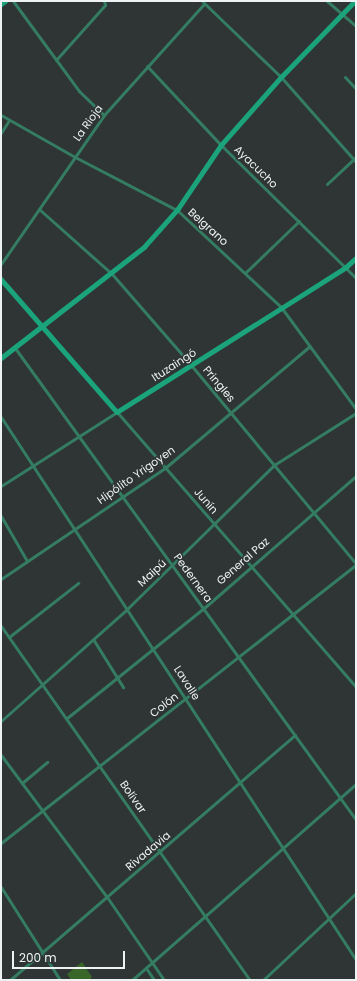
<!DOCTYPE html>
<html>
<head>
<meta charset="utf-8">
<style>
	body { margin:0 }
	#map { position:relative; width:357px; height:981px; overflow:hidden; background:#2e3534; font-family:Poppins,sans-serif }
	div>[style] { position:absolute }
	.green>* { inset:0; background:#386729 }
	.street>* { height:3px; margin:-1.5px; padding:0 1.5px; transform-origin:1.5px; border-radius:1.5px; background:#347c62 }
	.secondary>* { height:4.5px; margin:-2.25px; padding:0 2.25px; transform-origin:2.25px; border-radius:2.25px; background:#1ba47b }
	span { translate:-50% -50%; white-space:nowrap; text-align:center; line-height:1.15; -webkit-text-stroke:3px #2e3534; paint-order:stroke }
	.street-label { font-size:11px; color:#eef2f2 }
	.frame { position:absolute; inset:0; border:2px solid #eef2f2; pointer-events:none }
	.scale { position:absolute; left:12px; top:951px; width:113px; height:18px; box-sizing:border-box; border:2px solid #eef2f2; border-top:0; padding-left:5px; font-size:12px; line-height:14px; white-space:nowrap; color:#eef2f2; -webkit-text-stroke:3px #2e3534; paint-order:stroke }
</style>
</head>
<body>
<div id="map">
	<div class="green">
		<div style="clip-path:polygon(82px 962px,92px 977px,89px 980px,71px 980px,67px 974px)"></div>
	</div>
	<div class="street">
		<div style="left:13px;top:1px;width:112px;rotate:53.7deg"></div>
		<div style="left:79px;top:91px;width:35px;rotate:44deg"></div>
		<div style="left:202px;top:1px;width:110px;rotate:43.9deg"></div>
		<div style="left:281px;top:77px;width:113px;rotate:48.6deg"></div>
		<div style="left:327px;top:1px;width:38px;rotate:41deg"></div>
		<div style="left:56px;top:60px;width:74px;rotate:-48.3deg"></div>
		<div style="left:105px;top:5px;width:4px;rotate:-104deg"></div>
		<div style="left:147px;top:66px;width:108px;rotate:46.9deg"></div>
		<div style="left:221px;top:145px;width:190px;rotate:44.6deg"></div>
		<div style="left:345px;top:77px;width:16px;rotate:47deg"></div>
		<div style="left:1px;top:115px;width:85px;rotate:29.6deg"></div>
		<div style="left:75px;top:157px;width:115px;rotate:27.5deg"></div>
		<div style="left:177px;top:210px;width:142px;rotate:43deg"></div>
		<div style="left:281px;top:307px;width:127px;rotate:53.7deg"></div>
		<div style="left:1px;top:133px;width:15px;rotate:-58deg"></div>
		<div style="left:327px;top:184px;width:40px;rotate:-43deg"></div>
		<div style="left:39px;top:209px;width:98px;rotate:41.7deg"></div>
		<div style="left:112px;top:274px;width:121px;rotate:49deg"></div>
		<div style="left:191px;top:365px;width:259px;rotate:50.3deg"></div>
		<div style="left:1px;top:264px;width:181px;rotate:-55.3deg"></div>
		<div style="left:104px;top:115px;width:149px;rotate:-48deg"></div>
		<div style="left:245px;top:273px;width:75px;rotate:-43.9deg"></div>
		<div style="left:15px;top:348px;width:582px;rotate:54.15deg"></div>
		<div style="left:1px;top:417px;width:649px;rotate:56.82deg"></div>
		<div style="left:1px;top:486px;width:138px;rotate:-32.5deg"></div>
		<div style="left:117px;top:412px;width:364px;rotate:49deg"></div>
		<div style="left:1px;top:516px;width:52px;rotate:60deg"></div>
		<div style="left:1px;top:579px;width:198px;rotate:-34.1deg"></div>
		<div style="left:165px;top:468px;width:189px;rotate:-40.1deg"></div>
		<div style="left:1px;top:626px;width:433px;rotate:54.9deg"></div>
		<div style="left:9px;top:637px;width:88px;rotate:-38deg"></div>
		<div style="left:93px;top:639px;width:57px;rotate:58deg"></div>
		<div style="left:67px;top:718px;width:176px;rotate:-38.8deg"></div>
		<div style="left:204px;top:608px;width:201px;rotate:-41deg"></div>
		<div style="left:1px;top:721px;width:169px;rotate:-41.6deg"></div>
		<div style="left:127px;top:609px;width:206px;rotate:-44.4deg"></div>
		<div style="left:274px;top:465px;width:97px;rotate:-32.4deg"></div>
		<div style="left:1px;top:755px;width:177px;rotate:53.3deg"></div>
		<div style="left:107px;top:897px;width:101px;rotate:55.5deg"></div>
		<div style="left:22px;top:783px;width:33px;rotate:-40deg"></div>
		<div style="left:1px;top:843px;width:451px;rotate:-38.1deg"></div>
		<div style="left:1px;top:887px;width:110px;rotate:57.6deg"></div>
		<div style="left:146px;top:968px;width:14px;rotate:56deg"></div>
		<div style="left:10px;top:980px;width:376px;rotate:-40.7deg"></div>
		<div style="left:132px;top:980px;width:298px;rotate:-41.2deg"></div>
		<div style="left:263px;top:980px;width:127px;rotate:-43.1deg"></div>
	</div>
	<div class="secondary">
		<div style="left:1px;top:4px;width:5px;rotate:-37deg"></div>
		<div style="left:1px;top:279px;width:176px;rotate:48.9deg"></div>
		<div style="left:117px;top:412px;width:271px;rotate:-32.3deg"></div>
		<div style="left:346px;top:267px;width:13px;rotate:-42deg"></div>
		<div style="left:1px;top:358px;width:181px;rotate:-37.8deg"></div>
		<div style="left:144px;top:247px;width:50px;rotate:-48.3deg"></div>
		<div style="left:177px;top:210px;width:78px;rotate:-55.9deg"></div>
		<div style="left:221px;top:145px;width:91px;rotate:-48.6deg"></div>
		<div style="left:281px;top:77px;width:106px;rotate:-45.8deg"></div>
	</div>
	<div class="street-label">
		<span style="left:88px;top:123px;rotate:-54deg">La Rioja</span>
		<span style="left:256px;top:167px;rotate:44deg">Ayacucho</span>
		<span style="left:208px;top:227px;rotate:42deg">Belgrano</span>
		<span style="left:174px;top:365px;rotate:-33deg">Ituzaingó</span>
		<span style="left:219px;top:384px;rotate:50deg">Pringles</span>
		<span style="left:136px;top:475px;rotate:-35deg">Hipólito Yrigoyen</span>
		<span style="left:206px;top:501px;rotate:49deg">Junín</span>
		<span style="left:243px;top:561px;rotate:-41deg">General Paz</span>
		<span style="left:152px;top:573px;rotate:-43deg">Maipú</span>
		<span style="left:193px;top:578px;rotate:54deg">Pedernera</span>
		<span style="left:187px;top:683px;rotate:57deg">Lavalle</span>
		<span style="left:164px;top:705px;rotate:-38deg">Colón</span>
		<span style="left:133px;top:797px;rotate:55deg">Bolívar</span>
		<span style="left:148px;top:851px;rotate:-40deg">Rivadavia</span>
	</div>
	<div class="frame"></div>
	<div class="scale">200 m</div>
</div>
</body>
</html>
